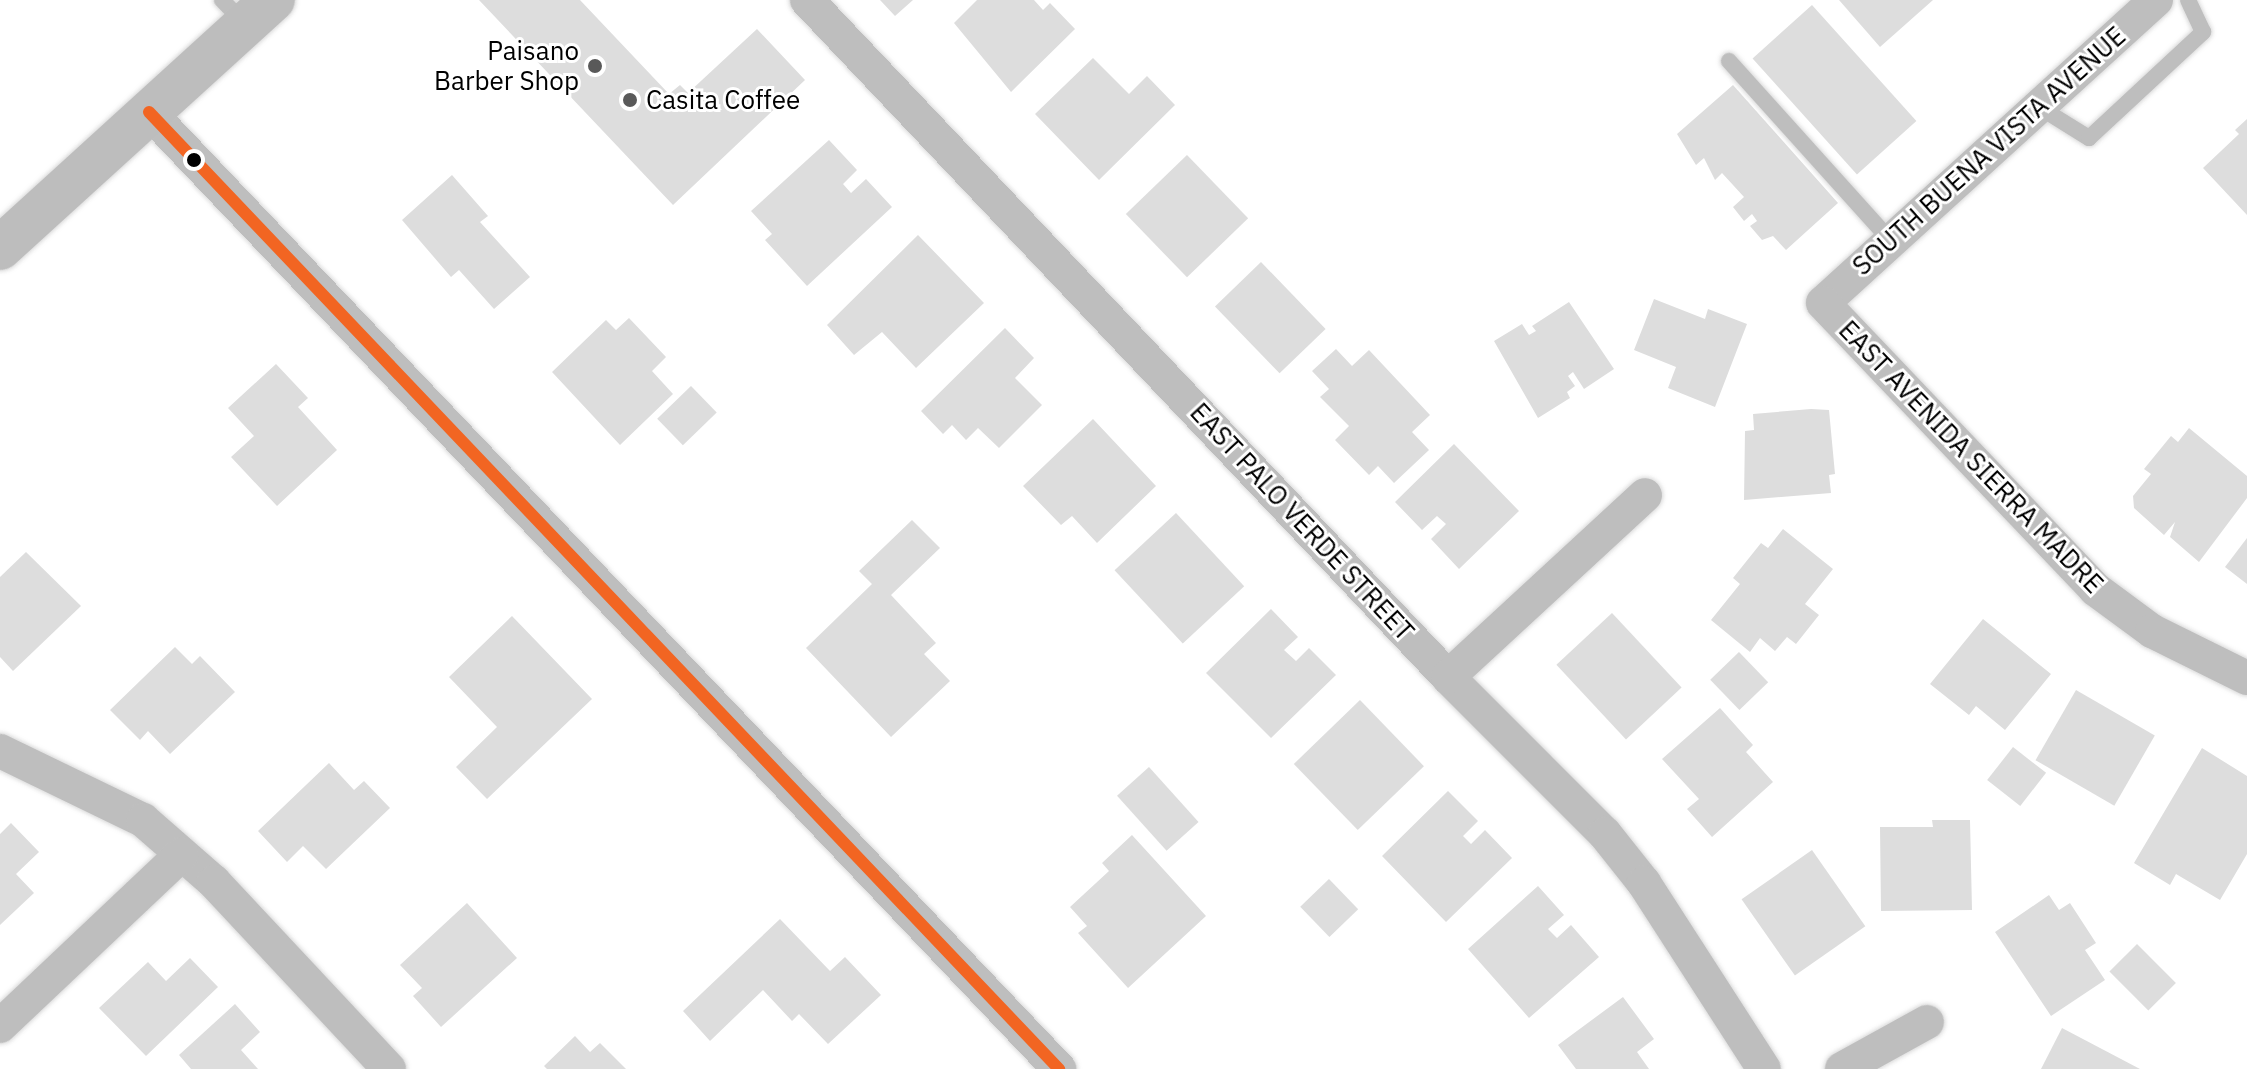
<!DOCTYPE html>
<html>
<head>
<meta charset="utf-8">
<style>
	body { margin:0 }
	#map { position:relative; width:2247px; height:1069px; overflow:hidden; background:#fff; font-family:"IBM Plex Sans",sans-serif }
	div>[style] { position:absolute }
	.building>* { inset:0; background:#ddd; transform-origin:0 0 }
	.roads { filter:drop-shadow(0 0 2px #dbdbdb) drop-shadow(0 0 2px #dbdbdb) }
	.lane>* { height:16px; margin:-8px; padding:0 8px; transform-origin:8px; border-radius:8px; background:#bebebe }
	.street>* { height:34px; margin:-17px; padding:0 17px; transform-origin:17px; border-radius:17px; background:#bebebe }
	.primary>* { height:44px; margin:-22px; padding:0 22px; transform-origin:22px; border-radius:22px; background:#bdbdbd }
	.bus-1>* { height:12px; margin:-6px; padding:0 6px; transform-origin:6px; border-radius:6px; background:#f26522 }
	.dots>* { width:22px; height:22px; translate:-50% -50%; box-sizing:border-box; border:4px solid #fff; border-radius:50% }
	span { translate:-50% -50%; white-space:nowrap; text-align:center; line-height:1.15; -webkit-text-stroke:6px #fff; paint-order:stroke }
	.poi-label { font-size:26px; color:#000 }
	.right { translate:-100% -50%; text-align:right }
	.left { translate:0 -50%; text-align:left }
	.street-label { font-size:26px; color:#000 }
</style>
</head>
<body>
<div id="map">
	<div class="building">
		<div style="clip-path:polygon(479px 0,580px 0,669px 94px,680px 85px,688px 93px,757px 29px,805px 80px,673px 205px)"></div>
		<div style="clip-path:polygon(880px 0,913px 0,895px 16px)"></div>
		<div style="clip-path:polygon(977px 0,1034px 0,1043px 10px,1050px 3px,1075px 29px,1011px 92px,954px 23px)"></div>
		<div style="clip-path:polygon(1839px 0,1933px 0,1880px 47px)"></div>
		<div style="left:1812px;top:5px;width:156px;height:80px;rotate:48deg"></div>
		<div style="clip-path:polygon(1093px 58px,1129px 94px,1147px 76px,1175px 105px,1099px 180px,1035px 114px)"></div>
		<div style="clip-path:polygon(1733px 85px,1838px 203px,1786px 250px,1773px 236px,1762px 240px,1750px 226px,1757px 221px,1752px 214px,1744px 221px,1733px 207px,1744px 197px,1722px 173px,1715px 180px,1704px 158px,1696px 165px,1677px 134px)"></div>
		<div style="clip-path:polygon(2247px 119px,2247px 215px,2203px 168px,2239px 134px,2235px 130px)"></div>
		<div style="clip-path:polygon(829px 140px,857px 170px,843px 184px,851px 193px,866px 179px,892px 207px,807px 286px,765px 240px,772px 234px,751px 211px)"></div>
		<div style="left:1187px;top:155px;width:88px;height:85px;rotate:46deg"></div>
		<div style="clip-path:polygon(452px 175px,488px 216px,480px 222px,530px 277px,494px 309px,459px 270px,451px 277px,402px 220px)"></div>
		<div style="clip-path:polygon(918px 235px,984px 303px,916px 368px,882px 332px,854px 355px,827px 325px)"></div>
		<div style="left:1261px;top:262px;width:93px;height:64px;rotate:46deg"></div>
		<div style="clip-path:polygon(1654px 299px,1705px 319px,1708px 309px,1747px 324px,1715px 407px,1668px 388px,1676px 367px,1634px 350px)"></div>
		<div style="clip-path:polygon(1569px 302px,1614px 369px,1584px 389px,1573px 372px,1568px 376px,1575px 386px,1567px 392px,1570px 398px,1538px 418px,1494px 341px,1522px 324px,1529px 335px,1536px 331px,1532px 326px)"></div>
		<div style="clip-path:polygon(629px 318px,666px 357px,652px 371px,673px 394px,620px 445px,552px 372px,606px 320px,616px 330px)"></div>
		<div style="clip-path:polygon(1005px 328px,1034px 358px,1015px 378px,1042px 405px,999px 448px,978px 428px,966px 440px,952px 425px,943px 434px,921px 411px)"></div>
		<div style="clip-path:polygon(1336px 349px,1352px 366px,1369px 350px,1430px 415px,1412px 432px,1429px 450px,1394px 483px,1378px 466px,1369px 475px,1335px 440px,1349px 426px,1320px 397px,1329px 389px,1312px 371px)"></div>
		<div style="clip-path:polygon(276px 364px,308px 398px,298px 407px,337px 450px,277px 506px,231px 457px,254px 436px,228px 408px)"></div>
		<div style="left:691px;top:386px;width:37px;height:47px;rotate:46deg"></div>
		<div style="clip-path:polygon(1811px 409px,1829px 410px,1835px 474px,1829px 475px,1831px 493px,1744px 500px,1745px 431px,1754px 430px,1753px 414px)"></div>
		<div style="clip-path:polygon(1093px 419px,1156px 486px,1097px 543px,1072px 516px,1061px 525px,1023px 486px)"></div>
		<div style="clip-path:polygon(2189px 428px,2247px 476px,2247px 498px,2199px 562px,2170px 537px,2175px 522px,2164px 535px,2134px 508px,2133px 496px,2151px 474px,2144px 469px,2171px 436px,2178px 442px)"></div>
		<div style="clip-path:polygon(1454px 444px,1519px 511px,1459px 569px,1431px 539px,1446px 524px,1437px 516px,1422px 530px,1395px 502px)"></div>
		<div style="left:1176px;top:513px;width:100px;height:84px;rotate:47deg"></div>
		<div style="clip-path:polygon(912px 520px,940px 548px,891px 595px,936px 643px,924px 654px,950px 681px,891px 737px,806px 648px,872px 584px,859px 571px)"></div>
		<div style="clip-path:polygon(1783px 529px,1833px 569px,1805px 604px,1819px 615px,1796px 644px,1787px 637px,1775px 651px,1760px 638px,1750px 652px,1711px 620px,1740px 584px,1733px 578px,1761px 543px,1768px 548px)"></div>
		<div style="clip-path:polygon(2247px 538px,2247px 584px,2225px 567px)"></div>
		<div style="clip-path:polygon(26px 552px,81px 606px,13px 671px,0 657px,0 577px)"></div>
		<div style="clip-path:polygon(1271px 609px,1298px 637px,1284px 650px,1296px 661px,1309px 648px,1336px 675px,1271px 738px,1206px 673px)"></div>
		<div style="left:1612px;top:613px;width:102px;height:76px;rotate:47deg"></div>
		<div style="clip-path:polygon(512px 616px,592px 699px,487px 799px,456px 767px,497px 727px,449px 677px)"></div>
		<div style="clip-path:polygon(1983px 619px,2051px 674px,2005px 730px,1976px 706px,1969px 715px,1930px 684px)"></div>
		<div style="clip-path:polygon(175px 647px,192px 664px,200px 656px,235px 692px,170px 754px,148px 731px,140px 740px,110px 710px)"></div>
		<div style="left:1739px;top:652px;width:42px;height:40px;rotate:46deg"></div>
		<div style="left:2076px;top:690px;width:91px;height:81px;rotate:30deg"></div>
		<div style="left:1360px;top:700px;width:92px;height:92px;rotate:46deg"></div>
		<div style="clip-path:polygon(1720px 708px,1753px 745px,1746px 752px,1773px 782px,1712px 837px,1687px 809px,1699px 799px,1662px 759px)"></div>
		<div style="left:2013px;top:747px;width:42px;height:42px;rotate:38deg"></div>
		<div style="clip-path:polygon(2202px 748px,2247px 776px,2247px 854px,2220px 900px,2176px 874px,2170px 885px,2134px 863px)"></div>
		<div style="clip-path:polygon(329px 763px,354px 790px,364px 781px,390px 808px,326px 869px,303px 846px,287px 862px,258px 831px)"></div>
		<div style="left:1149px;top:767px;width:74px;height:43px;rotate:48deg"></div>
		<div style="clip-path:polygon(1448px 791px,1478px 821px,1463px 836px,1471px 844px,1485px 830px,1512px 858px,1446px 922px,1382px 856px)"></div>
		<div style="clip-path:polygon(1932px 820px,1970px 820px,1972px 910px,1881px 911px,1880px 827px,1933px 827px)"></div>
		<div style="clip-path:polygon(11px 823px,39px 852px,16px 874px,34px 893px,0 925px,0 834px)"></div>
		<div style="clip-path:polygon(1132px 835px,1206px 916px,1128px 988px,1078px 933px,1087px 926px,1070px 907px,1109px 871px,1102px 863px)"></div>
		<div style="left:1812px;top:850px;width:93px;height:86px;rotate:55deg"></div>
		<div style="left:1329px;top:879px;width:42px;height:40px;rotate:46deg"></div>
		<div style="clip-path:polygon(1538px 886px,1564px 915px,1548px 929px,1557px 938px,1571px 925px,1599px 957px,1529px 1018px,1468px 949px)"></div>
		<div style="clip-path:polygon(2049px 895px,2059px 910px,2070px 903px,2096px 943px,2085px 950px,2105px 980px,2051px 1016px,1995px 932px)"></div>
		<div style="clip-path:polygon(467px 903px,517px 958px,441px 1027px,413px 996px,422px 988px,400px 965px)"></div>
		<div style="clip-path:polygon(780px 919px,830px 971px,845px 957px,881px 995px,828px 1044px,799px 1014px,792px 1021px,763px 990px,710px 1041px,683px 1011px)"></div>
		<div style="left:2137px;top:944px;width:55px;height:39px;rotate:45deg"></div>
		<div style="clip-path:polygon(190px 958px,218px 987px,146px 1056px,99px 1008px,148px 962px,166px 981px)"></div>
		<div style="clip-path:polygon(1623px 997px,1654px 1039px,1637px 1052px,1649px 1069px,1576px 1069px,1558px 1045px)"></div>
		<div style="clip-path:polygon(235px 1004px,260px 1032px,241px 1050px,258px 1069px,191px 1069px,179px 1055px)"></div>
		<div style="clip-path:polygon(2062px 1028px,2140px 1069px,2041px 1069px)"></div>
		<div style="clip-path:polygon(575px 1036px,590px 1052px,600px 1043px,626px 1069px,547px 1069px,544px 1066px)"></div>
	</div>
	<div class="roads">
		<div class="lane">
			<div style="left:222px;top:0;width:33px;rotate:46deg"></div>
			<div style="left:1729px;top:61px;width:242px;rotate:48deg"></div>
			<div style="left:2039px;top:107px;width:59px;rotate:31.8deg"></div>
			<div style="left:2089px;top:138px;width:156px;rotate:-42.9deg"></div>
			<div style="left:2203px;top:32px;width:35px;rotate:-115deg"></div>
		</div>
		<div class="street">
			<div style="left:807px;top:0;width:932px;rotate:46.56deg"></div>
			<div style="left:1448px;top:677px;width:222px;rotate:45deg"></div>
			<div style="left:1605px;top:834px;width:63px;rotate:51.5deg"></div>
			<div style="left:1644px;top:883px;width:221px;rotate:57.2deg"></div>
			<div style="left:2156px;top:0;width:450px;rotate:137.7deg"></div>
			<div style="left:1823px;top:303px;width:395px;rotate:46.4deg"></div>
			<div style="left:2095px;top:589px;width:71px;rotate:36.4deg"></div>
			<div style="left:2152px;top:631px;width:106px;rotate:26.3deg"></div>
			<div style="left:149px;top:112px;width:1321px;rotate:46.44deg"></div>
			<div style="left:1448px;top:677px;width:268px;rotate:-42.7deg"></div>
			<div style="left:0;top:751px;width:159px;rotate:25.8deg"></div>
			<div style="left:143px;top:820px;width:94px;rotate:41.1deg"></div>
			<div style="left:214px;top:882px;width:256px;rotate:46.9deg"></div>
			<div style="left:0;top:1026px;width:250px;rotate:-43.4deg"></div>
			<div style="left:1842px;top:1069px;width:97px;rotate:-28.9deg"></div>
		</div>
		<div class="primary">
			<div style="left:0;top:248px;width:369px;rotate:-42.3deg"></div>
		</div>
	</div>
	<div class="bus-1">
		<div style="left:149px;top:112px;width:1321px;rotate:46.44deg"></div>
	</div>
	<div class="dots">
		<div style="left:595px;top:66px;background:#595959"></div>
		<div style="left:630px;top:100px;background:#595959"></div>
		<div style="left:194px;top:160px;background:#000"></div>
	</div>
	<div class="poi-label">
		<span class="right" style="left:579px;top:66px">Paisano<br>Barber Shop</span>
		<span class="left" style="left:646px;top:100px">Casita Coffee</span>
	</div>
	<div class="street-label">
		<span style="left:1989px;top:151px;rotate:-42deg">SOUTH BUENA VISTA AVENUE</span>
		<span style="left:1971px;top:457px;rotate:46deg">EAST AVENIDA SIERRA MADRE</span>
		<span style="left:1302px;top:522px;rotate:47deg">EAST PALO VERDE STREET</span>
	</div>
</div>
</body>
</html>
